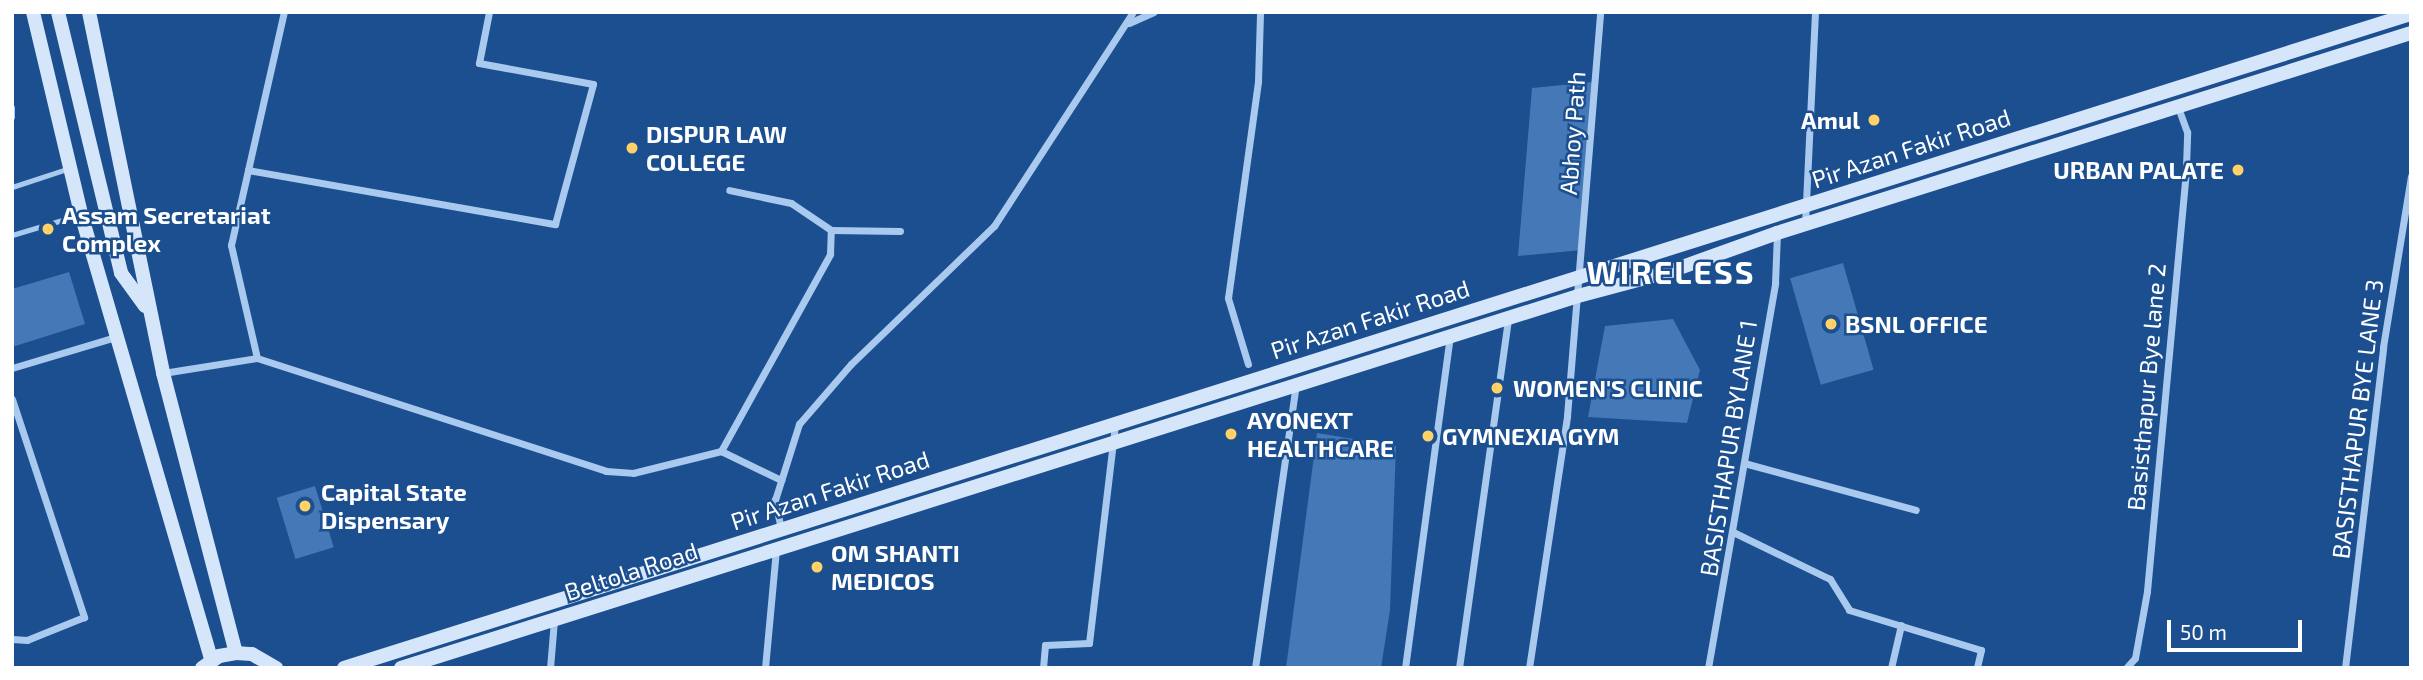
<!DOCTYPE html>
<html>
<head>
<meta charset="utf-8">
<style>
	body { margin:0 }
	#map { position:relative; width:2423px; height:680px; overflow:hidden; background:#1b4f8f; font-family:"Exo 2",sans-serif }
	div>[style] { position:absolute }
	.building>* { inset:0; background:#4478b7; transform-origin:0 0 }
	.lane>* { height:5px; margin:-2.5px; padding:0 2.5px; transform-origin:2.5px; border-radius:2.5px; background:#a9c9ee }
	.street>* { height:7px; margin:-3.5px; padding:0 3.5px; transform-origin:3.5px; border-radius:3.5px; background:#a9c9ee }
	.secondary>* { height:14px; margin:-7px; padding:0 7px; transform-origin:7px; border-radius:7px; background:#d6e6fa }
	.dots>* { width:19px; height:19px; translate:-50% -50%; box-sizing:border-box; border:4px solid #1b4f8f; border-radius:50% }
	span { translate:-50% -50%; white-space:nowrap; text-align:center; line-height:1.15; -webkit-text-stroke:5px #1b4f8f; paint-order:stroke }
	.poi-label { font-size:24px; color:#fff; font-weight:700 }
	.right { translate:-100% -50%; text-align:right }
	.left { translate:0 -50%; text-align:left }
	.street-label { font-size:24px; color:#fff }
	.district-label { font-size:32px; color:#fff; font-weight:700; letter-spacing:2px }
	.frame { position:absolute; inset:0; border:14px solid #fff; pointer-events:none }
	.scale { position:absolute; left:2167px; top:620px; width:135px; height:32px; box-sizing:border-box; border:4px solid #fff; border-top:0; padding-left:9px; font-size:21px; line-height:24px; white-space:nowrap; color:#fff; -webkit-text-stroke:5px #1b4f8f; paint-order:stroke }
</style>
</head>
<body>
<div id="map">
	<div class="building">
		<div style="clip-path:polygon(1593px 82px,1582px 250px,1518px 256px,1532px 88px)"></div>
		<div style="left:1843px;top:263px;width:111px;height:55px;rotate:74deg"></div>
		<div style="clip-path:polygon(69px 272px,85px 324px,12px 347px,12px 289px)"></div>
		<div style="clip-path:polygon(1673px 319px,1700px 370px,1687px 423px,1588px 417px,1605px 326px)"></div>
		<div style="clip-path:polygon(1317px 433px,1396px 446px,1390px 610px,1381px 668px,1286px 668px)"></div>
		<div style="left:315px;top:486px;width:64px;height:40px;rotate:73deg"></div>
	</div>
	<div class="lane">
		<div style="left:12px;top:107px;width:10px;rotate:90deg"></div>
		<div style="left:12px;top:187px;width:58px;rotate:-18.1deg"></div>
		<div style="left:12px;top:235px;width:70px;rotate:-16.6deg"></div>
	</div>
	<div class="street">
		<div style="left:1129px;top:23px;width:27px;rotate:-24deg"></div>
		<div style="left:248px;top:170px;width:162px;rotate:-77.2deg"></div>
		<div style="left:1805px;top:224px;width:212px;rotate:-87.3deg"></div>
		<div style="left:831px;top:230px;width:69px;rotate:0.8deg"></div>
		<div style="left:257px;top:358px;width:367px;rotate:17.9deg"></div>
		<div style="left:606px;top:471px;width:27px;rotate:4deg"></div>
		<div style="left:633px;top:473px;width:91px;rotate:-14deg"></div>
		<div style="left:721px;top:451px;width:67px;rotate:25.8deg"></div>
		<div style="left:1248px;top:364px;width:69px;rotate:-106.9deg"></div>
		<div style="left:1228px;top:298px;width:219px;rotate:-82.1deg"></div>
		<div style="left:1258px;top:81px;width:69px;rotate:-88.3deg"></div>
		<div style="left:12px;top:368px;width:112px;rotate:-16.7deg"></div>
		<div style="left:163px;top:373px;width:95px;rotate:-9.1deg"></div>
		<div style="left:257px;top:358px;width:116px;rotate:-103deg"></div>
		<div style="left:231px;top:245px;width:77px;rotate:-77.2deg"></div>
		<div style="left:248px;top:170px;width:312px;rotate:10deg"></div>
		<div style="left:555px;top:224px;width:145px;rotate:-74.8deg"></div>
		<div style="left:593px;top:84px;width:116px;rotate:-169.6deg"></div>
		<div style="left:479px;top:63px;width:52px;rotate:-78.9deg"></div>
		<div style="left:12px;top:399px;width:230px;rotate:71.7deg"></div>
		<div style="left:84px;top:617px;width:61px;rotate:158deg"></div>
		<div style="left:27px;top:640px;width:15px;rotate:-176deg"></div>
		<div style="left:721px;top:451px;width:225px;rotate:-61deg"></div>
		<div style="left:830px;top:254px;width:24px;rotate:-88deg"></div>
		<div style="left:831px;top:230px;width:48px;rotate:-146deg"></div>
		<div style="left:791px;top:203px;width:63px;rotate:-168.2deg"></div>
		<div style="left:1744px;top:463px;width:178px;rotate:15.3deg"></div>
		<div style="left:781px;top:529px;width:30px;rotate:-102deg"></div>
		<div style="left:775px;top:500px;width:80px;rotate:-72.5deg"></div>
		<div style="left:799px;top:424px;width:79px;rotate:-49.1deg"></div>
		<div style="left:851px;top:364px;width:199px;rotate:-44deg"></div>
		<div style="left:994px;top:226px;width:255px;rotate:-57deg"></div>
		<div style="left:1733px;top:532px;width:108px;rotate:25.9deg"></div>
		<div style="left:1830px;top:579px;width:36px;rotate:58deg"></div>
		<div style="left:1849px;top:610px;width:138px;rotate:16.9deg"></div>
		<div style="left:1981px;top:650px;width:18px;rotate:103deg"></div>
		<div style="left:550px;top:668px;width:48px;rotate:-85.2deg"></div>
		<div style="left:765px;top:668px;width:119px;rotate:-84.7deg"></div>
		<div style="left:1043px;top:668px;width:23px;rotate:-85deg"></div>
		<div style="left:1045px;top:645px;width:44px;rotate:-2.6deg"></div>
		<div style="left:1089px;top:643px;width:221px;rotate:-83.2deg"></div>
		<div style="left:1255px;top:668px;width:286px;rotate:-81.8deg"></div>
		<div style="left:1405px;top:668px;width:334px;rotate:-82.3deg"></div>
		<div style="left:1459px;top:668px;width:352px;rotate:-82deg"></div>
		<div style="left:1529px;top:668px;width:255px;rotate:-81.4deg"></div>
		<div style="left:1567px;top:416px;width:405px;rotate:-85.3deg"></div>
		<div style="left:1708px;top:668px;width:391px;rotate:-80.1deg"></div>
		<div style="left:1775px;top:283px;width:50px;rotate:-87.7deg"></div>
		<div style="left:1891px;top:668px;width:44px;rotate:-76.9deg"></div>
		<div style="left:2126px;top:668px;width:13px;rotate:-48deg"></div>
		<div style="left:2135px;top:658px;width:68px;rotate:-79.8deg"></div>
		<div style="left:2147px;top:591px;width:426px;rotate:-84.7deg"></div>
		<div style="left:2186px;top:167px;width:35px;rotate:-88deg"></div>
		<div style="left:2187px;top:132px;width:27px;rotate:-110deg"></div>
		<div style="left:2345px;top:668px;width:323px;rotate:-83.2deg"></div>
		<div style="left:2383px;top:347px;width:173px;rotate:-80.7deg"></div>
	</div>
	<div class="secondary">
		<div style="left:33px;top:12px;width:208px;rotate:76.6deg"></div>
		<div style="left:81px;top:214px;width:465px;rotate:73.7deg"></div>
		<div style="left:58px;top:12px;width:268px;rotate:76.4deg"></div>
		<div style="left:121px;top:273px;width:41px;rotate:54deg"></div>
		<div style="left:89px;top:12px;width:369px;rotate:78.4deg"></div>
		<div style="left:163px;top:373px;width:289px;rotate:75.4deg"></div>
		<div style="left:202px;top:668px;width:21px;rotate:-35deg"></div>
		<div style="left:219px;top:656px;width:17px;rotate:-10deg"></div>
		<div style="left:236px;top:653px;width:16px;rotate:4deg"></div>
		<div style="left:252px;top:654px;width:28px;rotate:30deg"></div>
		<div style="left:344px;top:668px;width:2168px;rotate:-17.56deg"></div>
		<div style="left:401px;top:668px;width:1234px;rotate:-17.54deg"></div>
		<div style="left:1578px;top:296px;width:96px;rotate:-15deg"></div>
		<div style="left:1671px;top:271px;width:113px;rotate:-19.7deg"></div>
		<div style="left:1777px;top:233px;width:665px;rotate:-17.51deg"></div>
	</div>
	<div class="dots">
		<div style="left:1874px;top:120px;background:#ffd166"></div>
		<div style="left:632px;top:148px;background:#ffd166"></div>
		<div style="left:2238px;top:170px;background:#ffd166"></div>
		<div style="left:48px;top:229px;background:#ffd166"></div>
		<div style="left:1831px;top:324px;background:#ffd166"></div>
		<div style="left:1497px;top:388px;background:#ffd166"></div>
		<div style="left:1231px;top:434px;background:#ffd166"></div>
		<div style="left:1428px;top:436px;background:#ffd166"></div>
		<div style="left:305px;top:506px;background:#ffd166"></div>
		<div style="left:817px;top:567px;background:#ffd166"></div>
	</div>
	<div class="poi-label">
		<span class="right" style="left:1860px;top:120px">Amul</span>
		<span class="left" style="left:646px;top:148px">DISPUR LAW<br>COLLEGE</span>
		<span class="right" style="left:2224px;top:170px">URBAN PALATE</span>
		<span class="left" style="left:62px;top:229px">Assam Secretariat<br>Complex</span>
		<span class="left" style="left:1845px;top:324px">BSNL OFFICE</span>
		<span class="left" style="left:1513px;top:388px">WOMEN'S CLINIC</span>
		<span class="left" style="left:1247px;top:434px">AYONEXT<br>HEALTHCARE</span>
		<span class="left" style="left:1442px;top:436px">GYMNEXIA GYM</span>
		<span class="left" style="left:321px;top:506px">Capital State<br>Dispensary</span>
		<span class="left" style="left:831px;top:567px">OM SHANTI<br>MEDICOS</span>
	</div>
	<div class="street-label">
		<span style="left:1572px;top:133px;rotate:-86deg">Abhoy Path</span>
		<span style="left:1911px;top:148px;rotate:-18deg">Pir Azan Fakir Road</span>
		<span style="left:1370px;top:319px;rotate:-18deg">Pir Azan Fakir Road</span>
		<span style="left:2146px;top:387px;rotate:-85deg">Basisthapur Bye lane 2</span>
		<span style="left:2357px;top:419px;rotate:-83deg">BASISTHAPUR BYE LANE 3</span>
		<span style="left:1728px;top:448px;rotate:-81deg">BASISTHAPUR BYLANE 1</span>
		<span style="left:830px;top:490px;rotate:-18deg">Pir Azan Fakir Road</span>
		<span style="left:631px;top:571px;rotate:-18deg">Beltola Road</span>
	</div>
	<div class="district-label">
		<span style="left:1671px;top:271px">WIRELESS</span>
	</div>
	<div class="frame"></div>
	<div class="scale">50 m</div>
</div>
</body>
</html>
